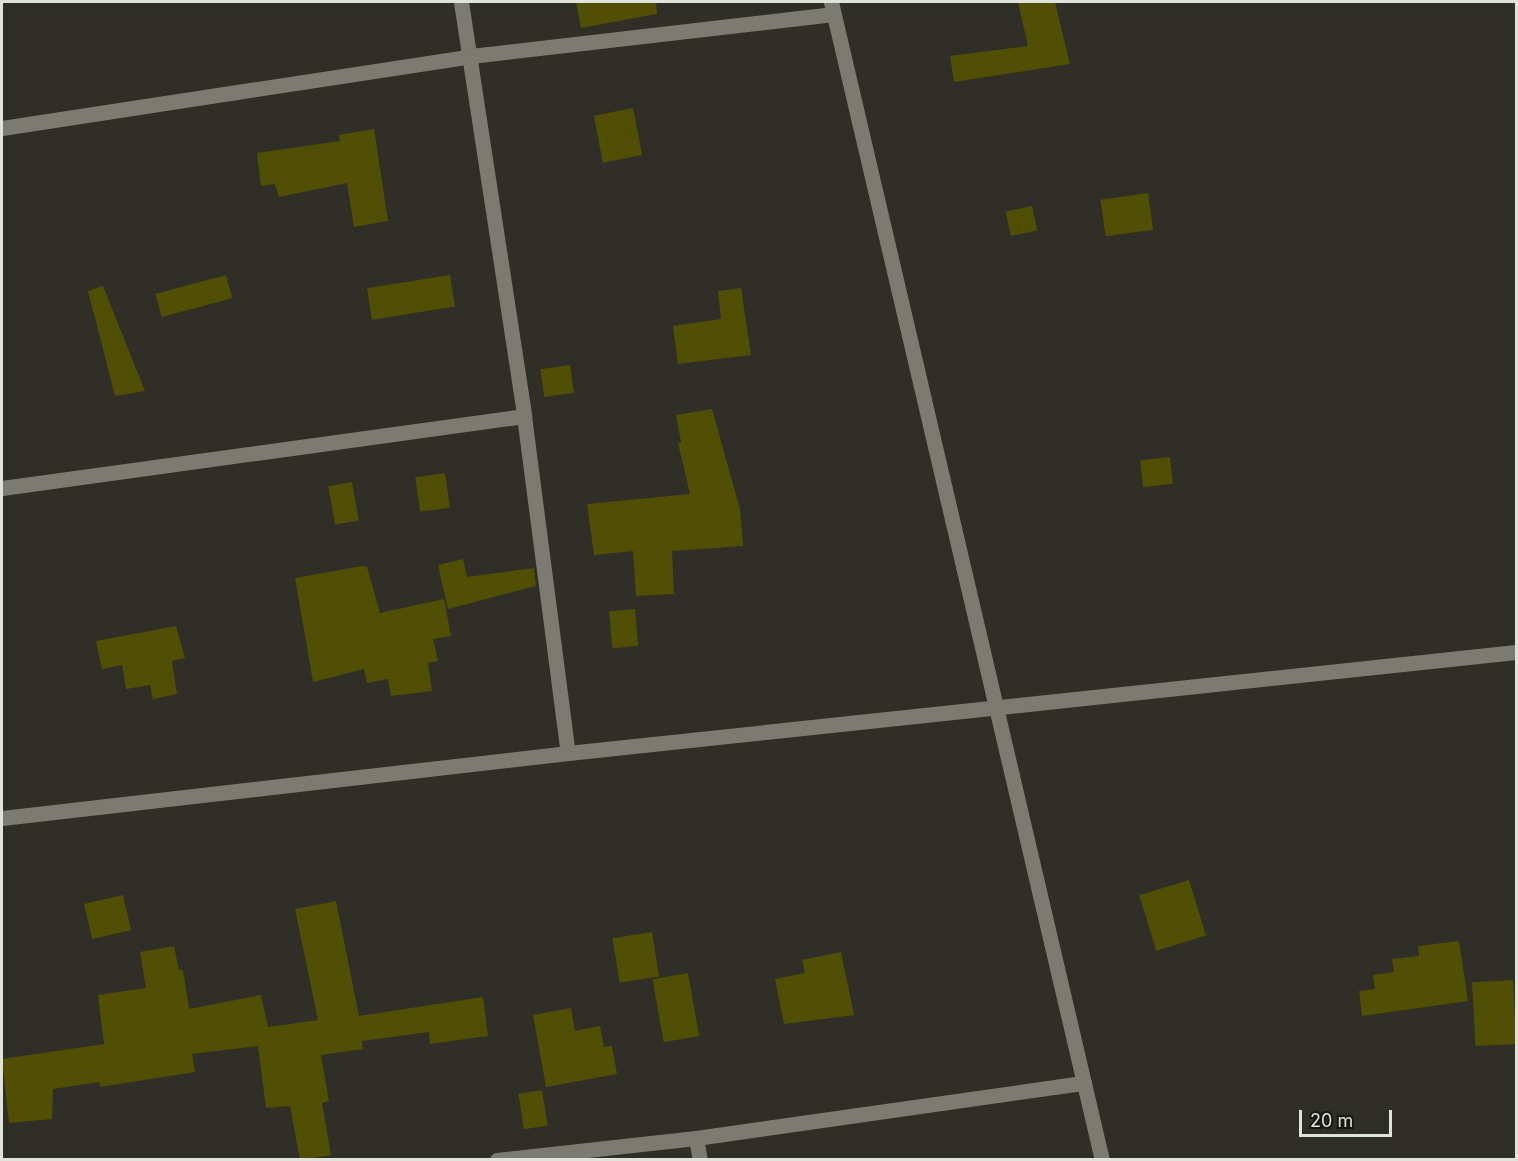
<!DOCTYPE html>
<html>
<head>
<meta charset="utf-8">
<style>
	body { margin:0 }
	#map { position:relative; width:1518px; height:1161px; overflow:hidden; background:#2f2f27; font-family:Inter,sans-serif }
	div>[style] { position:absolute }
	.building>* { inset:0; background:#514f03; transform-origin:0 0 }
	.minor>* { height:15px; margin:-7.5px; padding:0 7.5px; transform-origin:7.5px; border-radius:7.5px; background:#7b7b72 }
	span { translate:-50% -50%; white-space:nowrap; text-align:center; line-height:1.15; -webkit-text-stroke:4.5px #171713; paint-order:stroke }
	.frame { position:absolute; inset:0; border:3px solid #e1e2dc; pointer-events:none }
	.scale { position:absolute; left:1299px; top:1110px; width:93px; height:27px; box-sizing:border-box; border:3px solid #e1e2dc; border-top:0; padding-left:8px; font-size:18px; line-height:21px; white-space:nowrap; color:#e1e2dc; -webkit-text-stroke:4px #171713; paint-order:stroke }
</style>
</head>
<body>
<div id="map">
	<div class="building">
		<div style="clip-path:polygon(576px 2px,656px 2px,657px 14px,581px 28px)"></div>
		<div style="clip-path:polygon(1018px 2px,1055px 2px,1070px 64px,954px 82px,950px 56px,1028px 46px)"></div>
		<div style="left:633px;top:108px;width:48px;height:40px;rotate:79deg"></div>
		<div style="clip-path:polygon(374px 129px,388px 221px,354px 227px,347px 183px,279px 197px,275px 184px,261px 186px,257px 153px,340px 141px,339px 135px)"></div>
		<div style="left:1148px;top:193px;width:37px;height:48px;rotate:82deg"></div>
		<div style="left:1032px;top:206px;width:25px;height:27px;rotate:78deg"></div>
		<div style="left:226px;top:275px;width:24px;height:73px;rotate:75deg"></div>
		<div style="left:450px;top:275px;width:32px;height:84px;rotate:81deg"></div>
		<div style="clip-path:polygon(103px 286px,145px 391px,115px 396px,88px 291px)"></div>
		<div style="clip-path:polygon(741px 288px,751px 355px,678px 364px,673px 326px,721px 319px,718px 291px)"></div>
		<div style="left:570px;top:365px;width:28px;height:30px;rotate:82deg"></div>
		<div style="clip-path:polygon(712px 409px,740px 509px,743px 546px,672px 551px,674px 594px,636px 596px,633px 551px,594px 555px,587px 504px,690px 494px,678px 443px,681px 442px,676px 415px)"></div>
		<div style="left:1170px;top:457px;width:27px;height:30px;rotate:84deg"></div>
		<div style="left:445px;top:473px;width:35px;height:30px;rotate:82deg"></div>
		<div style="left:352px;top:482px;width:39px;height:24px;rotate:80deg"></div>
		<div style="clip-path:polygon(463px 559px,467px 577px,534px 568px,536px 586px,448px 609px,438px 565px)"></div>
		<div style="clip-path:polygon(362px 566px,367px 567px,380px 613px,444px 599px,451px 636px,433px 639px,438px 661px,428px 663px,432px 691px,391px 696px,388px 679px,367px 683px,364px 669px,313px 682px,295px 578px)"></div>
		<div style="left:635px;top:609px;width:37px;height:26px;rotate:85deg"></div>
		<div style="clip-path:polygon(176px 626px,185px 658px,172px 661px,177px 694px,153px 699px,150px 685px,126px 689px,122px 665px,102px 669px,96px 641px)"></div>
		<div style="left:1189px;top:880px;width:58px;height:52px;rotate:73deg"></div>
		<div style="left:123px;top:895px;width:36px;height:40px;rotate:77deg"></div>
		<div style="clip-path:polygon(336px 901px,359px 1016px,483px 997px,488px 1036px,430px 1044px,429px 1032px,362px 1041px,363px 1049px,321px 1055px,329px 1101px,322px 1103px,331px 1155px,300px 1160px,290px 1106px,266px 1108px,258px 1046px,192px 1054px,195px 1072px,100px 1087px,99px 1082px,53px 1089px,52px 1119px,9px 1123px,2px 1059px,104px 1044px,98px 995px,146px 988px,140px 952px,174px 946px,179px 970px,183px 970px,189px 1009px,261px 995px,268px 1027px,318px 1020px,295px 909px)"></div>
		<div style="left:652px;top:932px;width:45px;height:40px;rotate:81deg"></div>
		<div style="clip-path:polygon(1459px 941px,1468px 1001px,1362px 1016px,1359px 991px,1375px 989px,1373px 975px,1394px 972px,1392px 959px,1419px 956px,1418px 946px)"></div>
		<div style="clip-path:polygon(841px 952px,854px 1015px,784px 1024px,775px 979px,805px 973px,802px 960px)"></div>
		<div style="left:688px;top:973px;width:64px;height:36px;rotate:80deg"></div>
		<div style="left:1513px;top:980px;width:64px;height:41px;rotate:87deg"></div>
		<div style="clip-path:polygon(571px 1008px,575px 1031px,600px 1026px,604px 1047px,612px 1046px,617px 1074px,546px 1087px,533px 1015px)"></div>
		<div style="left:542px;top:1090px;width:36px;height:24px;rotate:81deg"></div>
	</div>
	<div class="minor">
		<div style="left:461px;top:2px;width:419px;rotate:81.3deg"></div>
		<div style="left:524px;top:416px;width:340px;rotate:82.6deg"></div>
		<div style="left:831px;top:2px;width:1189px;rotate:76.83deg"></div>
		<div style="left:2px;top:128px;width:474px;rotate:-8.7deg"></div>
		<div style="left:471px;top:56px;width:365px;rotate:-6.6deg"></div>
		<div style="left:2px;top:488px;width:527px;rotate:-7.85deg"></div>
		<div style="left:2px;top:818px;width:570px;rotate:-6.55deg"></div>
		<div style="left:568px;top:753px;width:953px;rotate:-6.08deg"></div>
		<div style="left:696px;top:1138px;width:22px;rotate:80deg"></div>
		<div style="left:497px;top:1160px;width:200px;rotate:-6.3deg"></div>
		<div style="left:696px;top:1138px;width:392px;rotate:-8.1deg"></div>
	</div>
	<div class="frame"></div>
	<div class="scale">20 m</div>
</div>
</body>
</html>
